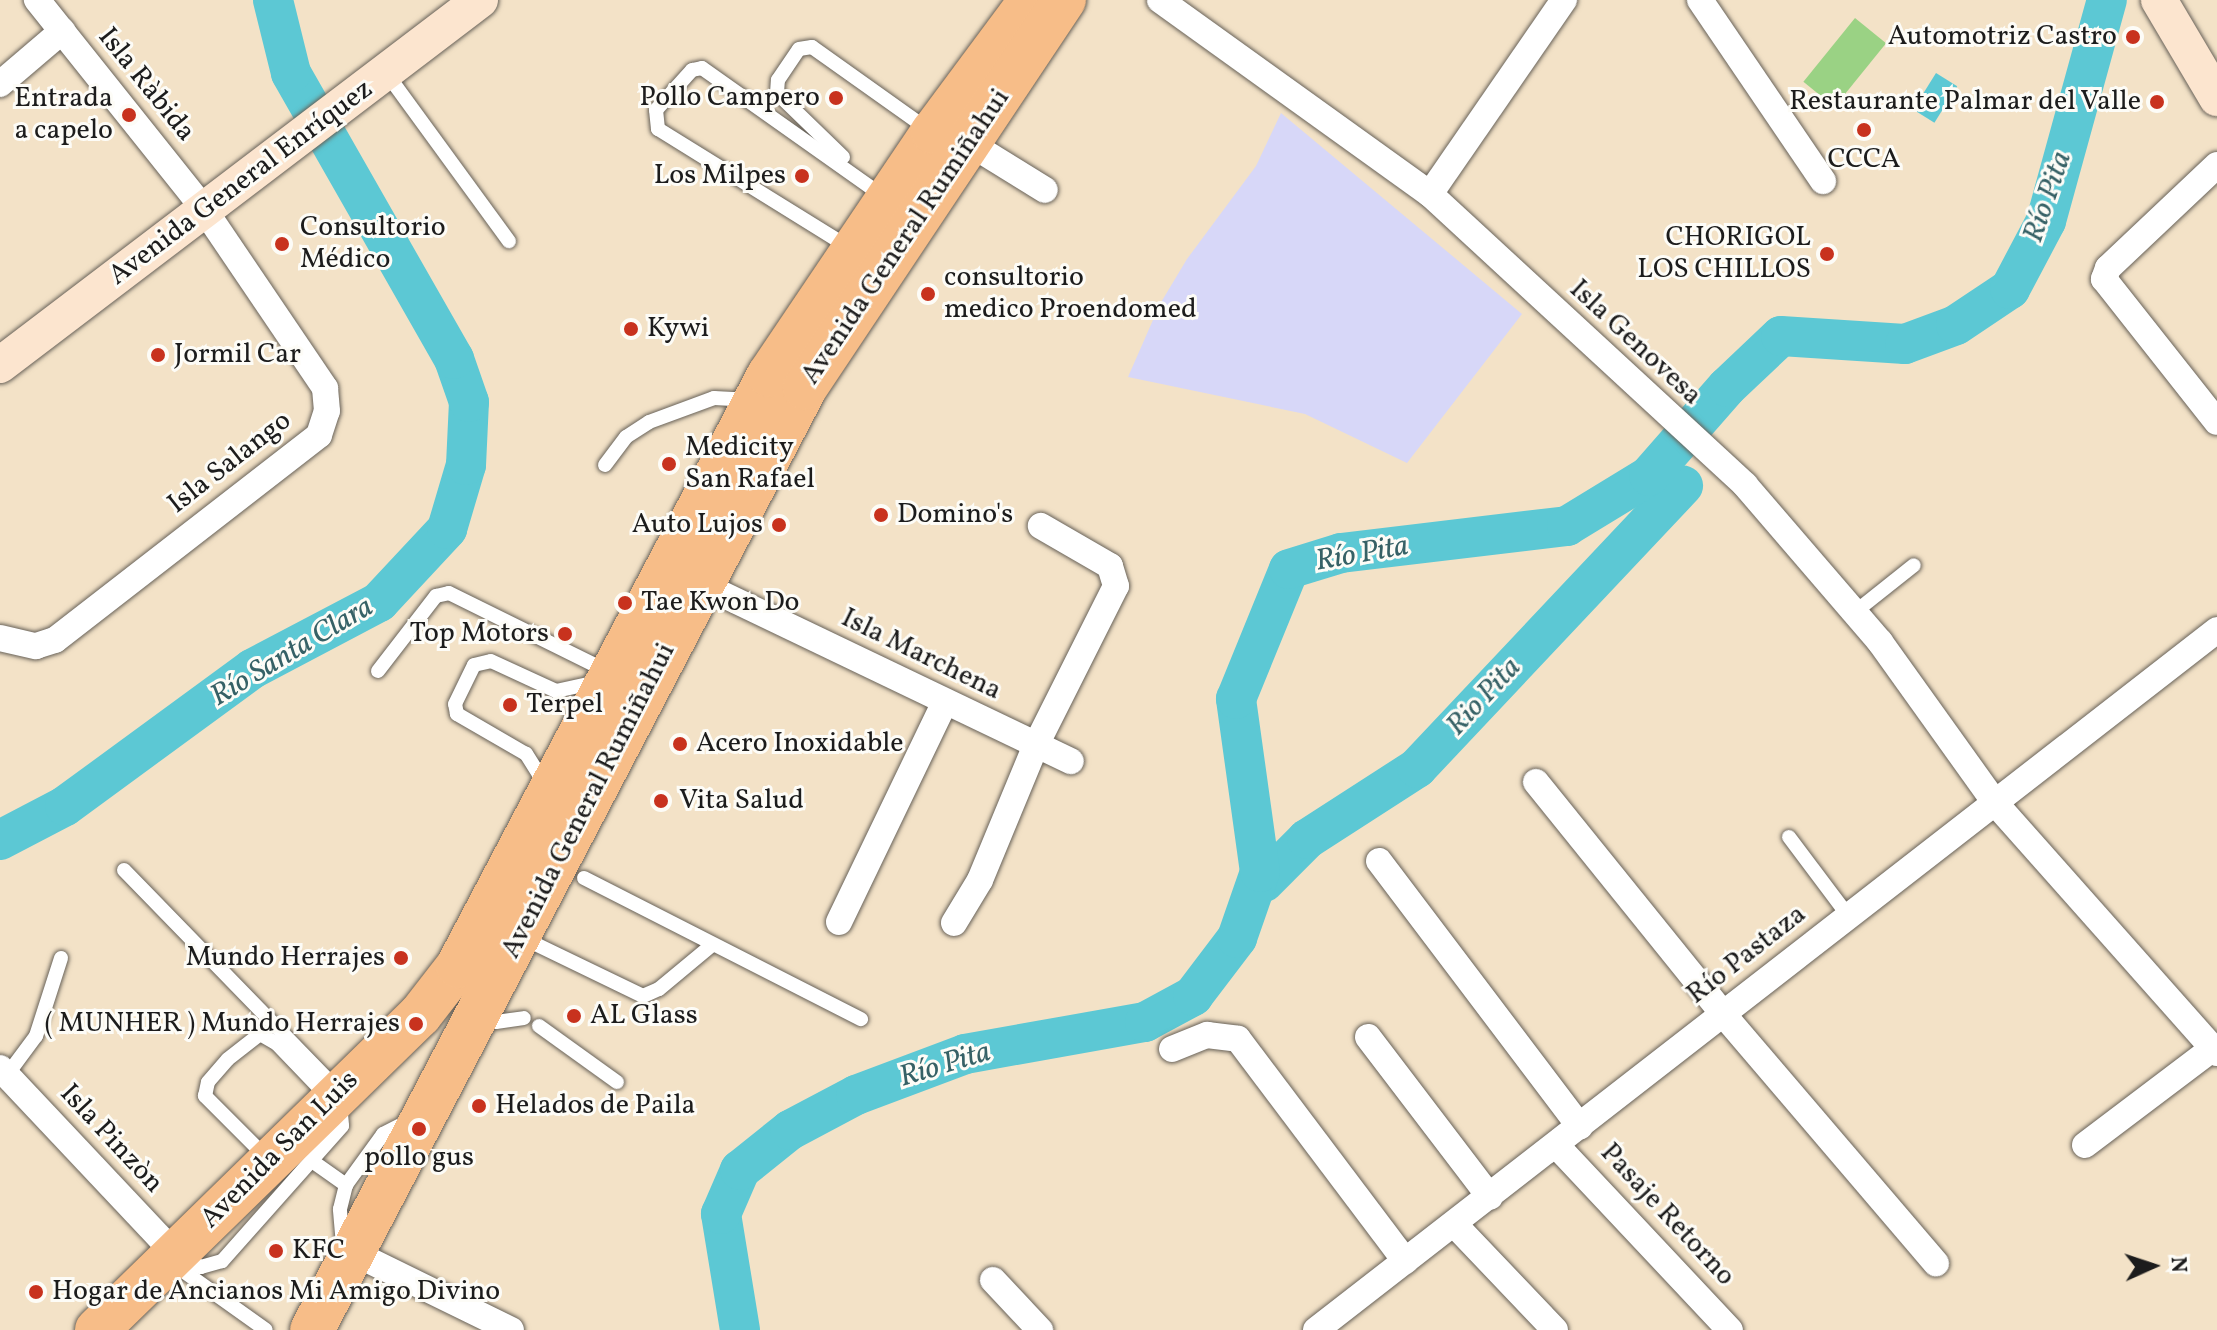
<!DOCTYPE html>
<html>
<head>
<meta charset="utf-8">
<style>
	body { margin:0 }
	#map { position:relative; width:2217px; height:1330px; overflow:hidden; background:#f3e2c7; font-family:Vollkorn,serif }
	div>[style] { position:absolute }
	.built>* { inset:0; background:#d7d7f8 }
	.green>* { inset:0; background:#9ad284; transform-origin:0 0 }
	.water>* { inset:0; background:#5cc8d4; transform-origin:0 0 }
	.river>* { height:40px; margin:-20px; padding:0 20px; transform-origin:20px; border-radius:20px; background:#5cc8d4 }
	.roads { filter:drop-shadow(0 0 2px #676158) drop-shadow(0 0 2px #676158) }
	.lane>* { height:14px; margin:-7px; padding:0 7px; transform-origin:7px; border-radius:7px; background:#fff }
	.street>* { height:26px; margin:-13px; padding:0 13px; transform-origin:13px; border-radius:13px; background:#fff }
	.secondary>* { height:36px; margin:-18px; padding:0 18px; transform-origin:18px; border-radius:18px; background:#fce5cf }
	.highway>* { height:44px; margin:-22px; padding:0 22px; transform-origin:22px; border-radius:22px; background:#f7bd88 }
	.dots>* { width:22px; height:22px; translate:-50% -50%; box-sizing:border-box; border:4px solid #fdfcf7; border-radius:50% }
	span { translate:-50% -50%; white-space:nowrap; text-align:center; line-height:1.15; -webkit-text-stroke:6px #fdfcf7; paint-order:stroke }
	.poi-label { font-size:28px; color:#1c1c1c }
	.right { translate:-100% -50%; text-align:right }
	.left { translate:0 -50%; text-align:left }
	.street-label { font-size:28px; color:#1c1c1c }
	.water-label { font-size:30px; color:#366166; font-style:italic }
	.north { position:absolute; left:2113px; top:1226px; width:80px; height:80px; -webkit-text-stroke:6px #fdfcf7; paint-order:stroke; rotate:87deg; font-size:22px; font-weight:700; line-height:32px; text-align:center; color:#1c1c1c }
	.north::after { content:''; display:block; margin:auto; width:28px; height:36px; background:#1c1c1c; clip-path:polygon(50% 0,100% 100%,50% 72%,0 100%) }
</style>
</head>
<body>
<div id="map">
	<div class="built">
		<div style="clip-path:polygon(1281px 113px,1522px 314px,1407px 463px,1305px 414px,1128px 377px,1160px 304px,1187px 259px,1256px 166px)"></div>
	</div>
	<div class="green">
		<div style="left:1855px;top:18px;width:40px;height:82px;rotate:39deg"></div>
	</div>
	<div class="water">
		<div style="left:1936px;top:73px;width:25px;height:43px;rotate:32deg"></div>
	</div>
	<div class="river">
		<div style="left:0;top:840px;width:73px;rotate:-27.6deg"></div>
		<div style="left:65px;top:806px;width:232px;rotate:-36.2deg"></div>
		<div style="left:252px;top:669px;width:144px;rotate:-27.8deg"></div>
		<div style="left:379px;top:602px;width:100px;rotate:-47deg"></div>
		<div style="left:447px;top:529px;width:67px;rotate:-73.5deg"></div>
		<div style="left:466px;top:465px;width:63px;rotate:-87.3deg"></div>
		<div style="left:469px;top:402px;width:46px;rotate:-109.2deg"></div>
		<div style="left:454px;top:359px;width:329px;rotate:-119.7deg"></div>
		<div style="left:291px;top:73px;width:75px;rotate:-103.9deg"></div>
		<div style="left:1264px;top:882px;width:61px;rotate:-45deg"></div>
		<div style="left:1307px;top:839px;width:131px;rotate:-32.8deg"></div>
		<div style="left:1417px;top:768px;width:388px;rotate:-46.7deg"></div>
		<div style="left:740px;top:1330px;width:118px;rotate:-99.3deg"></div>
		<div style="left:721px;top:1214px;width:48px;rotate:-66.6deg"></div>
		<div style="left:740px;top:1170px;width:64px;rotate:-38.7deg"></div>
		<div style="left:790px;top:1130px;width:75px;rotate:-27.9deg"></div>
		<div style="left:856px;top:1095px;width:116px;rotate:-20.6deg"></div>
		<div style="left:965px;top:1054px;width:183px;rotate:-10.1deg"></div>
		<div style="left:1145px;top:1022px;width:55px;rotate:-28.4deg"></div>
		<div style="left:1193px;top:996px;width:73px;rotate:-52.8deg"></div>
		<div style="left:1237px;top:938px;width:70px;rotate:-70.8deg"></div>
		<div style="left:1260px;top:872px;width:175px;rotate:-97.9deg"></div>
		<div style="left:1236px;top:699px;width:140px;rotate:-67.8deg"></div>
		<div style="left:1289px;top:569px;width:54px;rotate:-17.1deg"></div>
		<div style="left:1341px;top:553px;width:228px;rotate:-6.8deg"></div>
		<div style="left:1567px;top:526px;width:96px;rotate:-31.4deg"></div>
		<div style="left:1649px;top:476px;width:118px;rotate:-48.8deg"></div>
		<div style="left:1727px;top:387px;width:74px;rotate:-43.4deg"></div>
		<div style="left:1781px;top:336px;width:124px;rotate:3.7deg"></div>
		<div style="left:1905px;top:344px;width:54px;rotate:-20.4deg"></div>
		<div style="left:1956px;top:325px;width:65px;rotate:-33.7deg"></div>
		<div style="left:2010px;top:289px;width:77px;rotate:-62.1deg"></div>
		<div style="left:2046px;top:221px;width:229px;rotate:-74.6deg"></div>
	</div>
	<div class="roads">
		<div class="lane">
			<div style="left:387px;top:74px;width:207px;rotate:53.9deg"></div>
			<div style="left:843px;top:157px;width:92px;rotate:-135.9deg"></div>
			<div style="left:777px;top:93px;width:13px;rotate:-86deg"></div>
			<div style="left:778px;top:80px;width:37px;rotate:-56deg"></div>
			<div style="left:799px;top:49px;width:13px;rotate:-9deg"></div>
			<div style="left:812px;top:47px;width:143px;rotate:35.4deg"></div>
			<div style="left:850px;top:248px;width:226px;rotate:-148.2deg"></div>
			<div style="left:658px;top:129px;width:19px;rotate:-96deg"></div>
			<div style="left:656px;top:110px;width:54px;rotate:-48deg"></div>
			<div style="left:692px;top:70px;width:10px;rotate:-11deg"></div>
			<div style="left:702px;top:68px;width:222px;rotate:35.3deg"></div>
			<div style="left:605px;top:465px;width:35px;rotate:-53deg"></div>
			<div style="left:626px;top:437px;width:27px;rotate:-33deg"></div>
			<div style="left:649px;top:422px;width:69px;rotate:-20.3deg"></div>
			<div style="left:714px;top:398px;width:33px;rotate:3deg"></div>
			<div style="left:1855px;top:612px;width:75px;rotate:-38.5deg"></div>
			<div style="left:378px;top:671px;width:95px;rotate:-52.3deg"></div>
			<div style="left:436px;top:596px;width:13px;rotate:-13deg"></div>
			<div style="left:449px;top:593px;width:178px;rotate:26.3deg"></div>
			<div style="left:545px;top:784px;width:36px;rotate:-122deg"></div>
			<div style="left:526px;top:754px;width:80px;rotate:-149.9deg"></div>
			<div style="left:457px;top:714px;width:10px;rotate:-101deg"></div>
			<div style="left:455px;top:704px;width:43px;rotate:-64deg"></div>
			<div style="left:474px;top:665px;width:17px;rotate:-13deg"></div>
			<div style="left:491px;top:661px;width:72px;rotate:24.8deg"></div>
			<div style="left:556px;top:691px;width:42px;rotate:-12.4deg"></div>
			<div style="left:1789px;top:837px;width:100px;rotate:53.1deg"></div>
			<div style="left:124px;top:870px;width:308px;rotate:45.8deg"></div>
			<div style="left:339px;top:1091px;width:35px;rotate:85deg"></div>
			<div style="left:342px;top:1126px;width:181px;rotate:131.6deg"></div>
			<div style="left:222px;top:1261px;width:22px;rotate:164deg"></div>
			<div style="left:201px;top:1267px;width:25px;rotate:-153deg"></div>
			<div style="left:584px;top:878px;width:311px;rotate:27deg"></div>
			<div style="left:523px;top:938px;width:133px;rotate:25.8deg"></div>
			<div style="left:643px;top:996px;width:17px;rotate:-24deg"></div>
			<div style="left:659px;top:989px;width:69px;rotate:-39.7deg"></div>
			<div style="left:483px;top:1016px;width:14px;rotate:25deg"></div>
			<div style="left:496px;top:1022px;width:28px;rotate:-8deg"></div>
			<div style="left:539px;top:1026px;width:96px;rotate:35.7deg"></div>
			<div style="left:7px;top:1075px;width:49px;rotate:-53.4deg"></div>
			<div style="left:36px;top:1036px;width:82px;rotate:-72.2deg"></div>
			<div style="left:267px;top:1158px;width:88px;rotate:-135deg"></div>
			<div style="left:205px;top:1096px;width:14px;rotate:-78deg"></div>
			<div style="left:208px;top:1082px;width:30px;rotate:-49deg"></div>
			<div style="left:228px;top:1059px;width:41px;rotate:-38deg"></div>
			<div style="left:260px;top:1034px;width:20px;rotate:30deg"></div>
			<div style="left:277px;top:1044px;width:74px;rotate:46.1deg"></div>
			<div style="left:312px;top:1161px;width:42px;rotate:35.2deg"></div>
			<div style="left:343px;top:1245px;width:36px;rotate:-95deg"></div>
			<div style="left:340px;top:1209px;width:25px;rotate:-76deg"></div>
			<div style="left:346px;top:1185px;width:63px;rotate:-54deg"></div>
			<div style="left:383px;top:1134px;width:27px;rotate:-27deg"></div>
			<div style="left:172px;top:1263px;width:115px;rotate:35.5deg"></div>
		</div>
		<div class="street">
			<div style="left:1160px;top:0;width:332px;rotate:35.7deg"></div>
			<div style="left:1430px;top:194px;width:429px;rotate:42.7deg"></div>
			<div style="left:1745px;top:485px;width:207px;rotate:49.3deg"></div>
			<div style="left:1880px;top:642px;width:199px;rotate:54.4deg"></div>
			<div style="left:1996px;top:804px;width:333px;rotate:48.4deg"></div>
			<div style="left:1700px;top:0;width:219px;rotate:55.8deg"></div>
			<div style="left:0;top:84px;width:82px;rotate:-40.5deg"></div>
			<div style="left:969px;top:143px;width:89px;rotate:31.7deg"></div>
			<div style="left:2217px;top:165px;width:150px;rotate:136.6deg"></div>
			<div style="left:2108px;top:268px;width:12px;rotate:110deg"></div>
			<div style="left:2104px;top:279px;width:182px;rotate:51.7deg"></div>
			<div style="left:1430px;top:194px;width:236px;rotate:-55.4deg"></div>
			<div style="left:701px;top:584px;width:410px;rotate:25.6deg"></div>
			<div style="left:0;top:638px;width:37px;rotate:13deg"></div>
			<div style="left:36px;top:646px;width:20px;rotate:-18deg"></div>
			<div style="left:55px;top:640px;width:334px;rotate:-37.8deg"></div>
			<div style="left:319px;top:435px;width:25px;rotate:-72deg"></div>
			<div style="left:327px;top:411px;width:23px;rotate:-95deg"></div>
			<div style="left:325px;top:388px;width:216px;rotate:-124.1deg"></div>
			<div style="left:204px;top:209px;width:268px;rotate:-128.6deg"></div>
			<div style="left:1536px;top:782px;width:298px;rotate:51.1deg"></div>
			<div style="left:1723px;top:1014px;width:328px;rotate:49.5deg"></div>
			<div style="left:1379px;top:861px;width:333px;rotate:52.9deg"></div>
			<div style="left:839px;top:922px;width:244px;rotate:-64.3deg"></div>
			<div style="left:954px;top:923px;width:50px;rotate:-58.8deg"></div>
			<div style="left:980px;top:880px;width:146px;rotate:-67.5deg"></div>
			<div style="left:1036px;top:745px;width:178px;rotate:-63.3deg"></div>
			<div style="left:1116px;top:586px;width:21px;rotate:-107deg"></div>
			<div style="left:1110px;top:566px;width:80px;rotate:-149.9deg"></div>
			<div style="left:1368px;top:1037px;width:201px;rotate:52.7deg"></div>
			<div style="left:1172px;top:1049px;width:38px;rotate:-22deg"></div>
			<div style="left:1207px;top:1035px;width:31px;rotate:7deg"></div>
			<div style="left:1238px;top:1039px;width:278px;rotate:53deg"></div>
			<div style="left:0;top:1068px;width:255px;rotate:46.7deg"></div>
			<div style="left:1556px;top:1145px;width:254px;rotate:46.8deg"></div>
			<div style="left:2085px;top:1145px;width:159px;rotate:-37.1deg"></div>
			<div style="left:1455px;top:1225px;width:145px;rotate:46.4deg"></div>
			<div style="left:352px;top:1252px;width:177px;rotate:26.1deg"></div>
			<div style="left:993px;top:1280px;width:69px;rotate:46.8deg"></div>
			<div style="left:1316px;top:1330px;width:1141px;rotate:-37.84deg"></div>
		</div>
		<div class="secondary">
			<div style="left:2159px;top:0;width:114px;rotate:59.4deg"></div>
			<div style="left:0;top:365px;width:603px;rotate:-37.25deg"></div>
		</div>
		<div class="highway">
			<div style="left:97px;top:1330px;width:451px;rotate:-44.3deg"></div>
			<div style="left:420px;top:1015px;width:62px;rotate:-52.2deg"></div>
			<div style="left:458px;top:966px;width:668px;rotate:-62.25deg"></div>
			<div style="left:769px;top:375px;width:293px;rotate:-56deg"></div>
			<div style="left:933px;top:132px;width:164px;rotate:-53.4deg"></div>
			<div style="left:312px;top:1330px;width:1063px;rotate:-62.37deg"></div>
			<div style="left:805px;top:388px;width:467px;rotate:-56.3deg"></div>
		</div>
	</div>
	<div class="dots">
		<div style="left:2133px;top:37px;background:#c8321e"></div>
		<div style="left:836px;top:98px;background:#c8321e"></div>
		<div style="left:2157px;top:102px;background:#c8321e"></div>
		<div style="left:129px;top:115px;background:#c8321e"></div>
		<div style="left:1864px;top:130px;background:#c8321e"></div>
		<div style="left:802px;top:176px;background:#c8321e"></div>
		<div style="left:282px;top:244px;background:#c8321e"></div>
		<div style="left:1827px;top:254px;background:#c8321e"></div>
		<div style="left:928px;top:294px;background:#c8321e"></div>
		<div style="left:631px;top:329px;background:#c8321e"></div>
		<div style="left:158px;top:355px;background:#c8321e"></div>
		<div style="left:669px;top:464px;background:#c8321e"></div>
		<div style="left:881px;top:515px;background:#c8321e"></div>
		<div style="left:779px;top:525px;background:#c8321e"></div>
		<div style="left:625px;top:603px;background:#c8321e"></div>
		<div style="left:565px;top:634px;background:#c8321e"></div>
		<div style="left:510px;top:705px;background:#c8321e"></div>
		<div style="left:680px;top:744px;background:#c8321e"></div>
		<div style="left:661px;top:801px;background:#c8321e"></div>
		<div style="left:401px;top:958px;background:#c8321e"></div>
		<div style="left:574px;top:1016px;background:#c8321e"></div>
		<div style="left:416px;top:1024px;background:#c8321e"></div>
		<div style="left:479px;top:1106px;background:#c8321e"></div>
		<div style="left:419px;top:1129px;background:#c8321e"></div>
		<div style="left:276px;top:1251px;background:#c8321e"></div>
		<div style="left:36px;top:1292px;background:#c8321e"></div>
	</div>
	<div class="poi-label">
		<span class="right" style="left:2117px;top:37px">Automotriz Castro</span>
		<span class="right" style="left:820px;top:98px">Pollo Campero</span>
		<span class="right" style="left:113px;top:115px">Entrada<br>a capelo</span>
		<span class="right" style="left:2141px;top:102px">Restaurante Palmar del Valle</span>
		<span style="left:1864px;top:160px">CCCA</span>
		<span class="right" style="left:786px;top:176px">Los Milpes</span>
		<span class="left" style="left:300px;top:244px">Consultorio<br>Médico</span>
		<span class="right" style="left:1811px;top:254px">CHORIGOL<br>LOS CHILLOS</span>
		<span class="left" style="left:944px;top:294px">consultorio<br>medico Proendomed</span>
		<span class="left" style="left:647px;top:329px">Kywi</span>
		<span class="left" style="left:174px;top:355px">Jormil Car</span>
		<span class="left" style="left:685px;top:464px">Medicity<br>San Rafael</span>
		<span class="left" style="left:897px;top:515px">Domino's</span>
		<span class="right" style="left:763px;top:525px">Auto Lujos</span>
		<span class="left" style="left:641px;top:603px">Tae Kwon Do</span>
		<span class="right" style="left:549px;top:634px">Top Motors</span>
		<span class="left" style="left:526px;top:705px">Terpel</span>
		<span class="left" style="left:696px;top:744px">Acero Inoxidable</span>
		<span class="left" style="left:679px;top:801px">Vita Salud</span>
		<span class="right" style="left:385px;top:958px">Mundo Herrajes</span>
		<span class="left" style="left:590px;top:1016px">AL Glass</span>
		<span class="right" style="left:400px;top:1024px">( MUNHER ) Mundo Herrajes</span>
		<span class="left" style="left:495px;top:1106px">Helados de Paila</span>
		<span style="left:419px;top:1158px">pollo gus</span>
		<span class="left" style="left:292px;top:1251px">KFC</span>
		<span class="left" style="left:52px;top:1292px">Hogar de Ancianos Mi Amigo Divino</span>
	</div>
	<div class="street-label">
		<span style="left:146px;top:85px;rotate:51deg">Isla Ràbida</span>
		<span style="left:241px;top:183px;rotate:-37deg">Avenida General Enríquez</span>
		<span style="left:906px;top:237px;rotate:-56deg">Avenida General Rumiñahui</span>
		<span style="left:1635px;top:343px;rotate:43deg">Isla Genovesa</span>
		<span style="left:230px;top:463px;rotate:-38deg">Isla Salango</span>
		<span style="left:921px;top:655px;rotate:26deg">Isla Marchena</span>
		<span style="left:589px;top:801px;rotate:-63deg">Avenida General Rumiñahui</span>
		<span style="left:1747px;top:955px;rotate:-38deg">Río Pastaza</span>
		<span style="left:111px;top:1139px;rotate:47deg">Isla Pinzòn</span>
		<span style="left:280px;top:1150px;rotate:-45deg">Avenida San Luis</span>
		<span style="left:1667px;top:1215px;rotate:47deg">Pasaje Retorno</span>
	</div>
	<div class="water-label">
		<span style="left:2048px;top:197px;rotate:-71deg">Río Pita</span>
		<span style="left:1362px;top:554px;rotate:-10deg">Río Pita</span>
		<span style="left:292px;top:652px;rotate:-31deg">Río Santa Clara</span>
		<span style="left:1484px;top:697px;rotate:-47deg">Rio Pita</span>
		<span style="left:945px;top:1065px;rotate:-17deg">Río Pita</span>
	</div>
	<div class="north">N</div>
</div>
</body>
</html>
